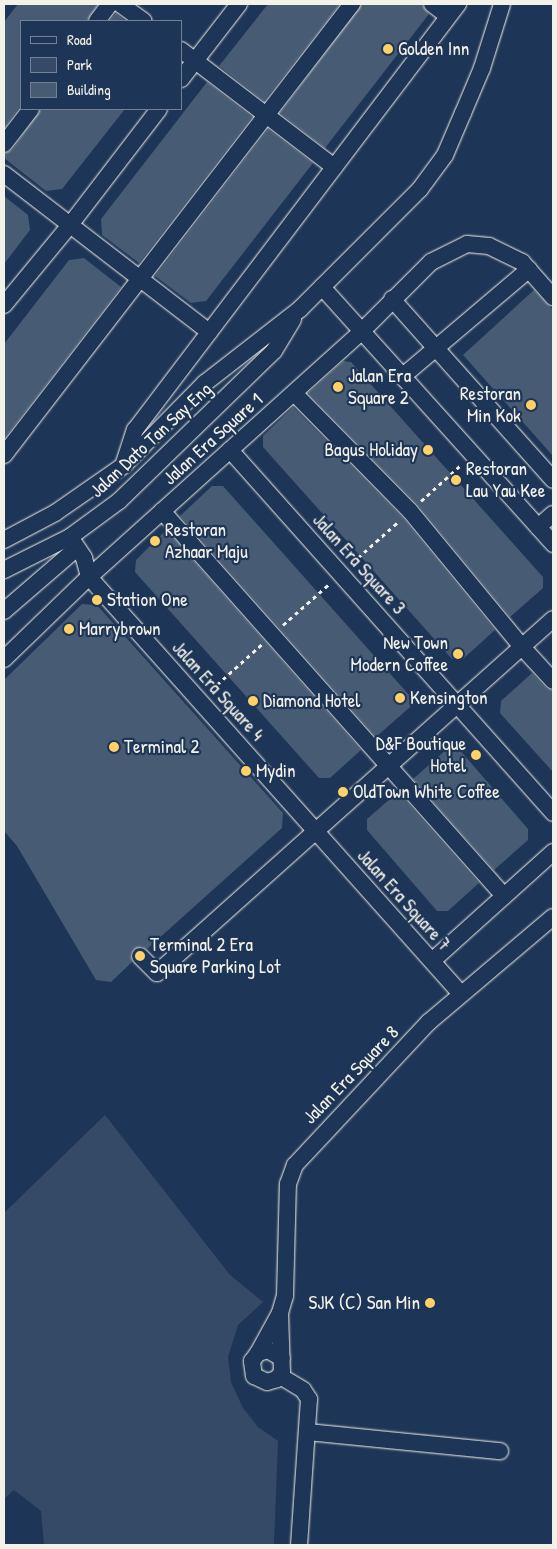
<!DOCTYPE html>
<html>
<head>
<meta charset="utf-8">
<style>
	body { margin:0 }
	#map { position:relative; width:557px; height:1549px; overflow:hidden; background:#1d3557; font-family:"Patrick Hand",sans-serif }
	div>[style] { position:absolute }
	.green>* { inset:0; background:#354a67 }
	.building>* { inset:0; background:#485b74 }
	.path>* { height:3px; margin-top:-1.5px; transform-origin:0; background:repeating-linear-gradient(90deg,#f4f1e8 0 4px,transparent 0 8px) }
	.roads { filter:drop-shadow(0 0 1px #f4f1e8) drop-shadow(0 0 1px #f4f1e8) }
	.minor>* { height:16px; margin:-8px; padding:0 8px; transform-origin:8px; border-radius:8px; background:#1d3557 }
	.dots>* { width:14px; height:14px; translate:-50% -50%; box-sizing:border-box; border:2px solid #1d3557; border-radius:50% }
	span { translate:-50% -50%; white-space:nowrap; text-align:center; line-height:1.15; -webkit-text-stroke:4.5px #1d3557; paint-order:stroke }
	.poi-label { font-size:19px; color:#f4f1e8 }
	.left { translate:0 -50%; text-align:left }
	.right { translate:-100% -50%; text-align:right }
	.street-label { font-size:19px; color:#f4f1e8 }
	.frame { position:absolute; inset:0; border:5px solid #f4f1e8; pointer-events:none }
	.legend { position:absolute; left:20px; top:20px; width:162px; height:90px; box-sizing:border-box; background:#1d3557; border:1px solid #738091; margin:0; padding:6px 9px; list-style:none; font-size:15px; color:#f4f1e8 }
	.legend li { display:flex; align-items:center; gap:10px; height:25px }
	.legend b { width:25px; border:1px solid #738091 }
</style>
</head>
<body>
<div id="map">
	<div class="green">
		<div style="clip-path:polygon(105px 1115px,230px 1275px,263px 1302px,238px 1325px,228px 1357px,231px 1382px,243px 1408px,258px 1427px,278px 1441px,274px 1545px,44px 1545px,41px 1511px,14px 1490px,4px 1499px,4px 1213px)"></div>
	</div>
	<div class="building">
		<div style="clip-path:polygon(18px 4px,98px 4px,87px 21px,21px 21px,21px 105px,4px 128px,4px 22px)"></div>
		<div style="clip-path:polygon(268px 4px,340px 4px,264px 101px,219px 66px)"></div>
		<div style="clip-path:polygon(362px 4px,421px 4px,429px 14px,325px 148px,280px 113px)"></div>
		<div style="clip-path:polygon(116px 13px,124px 20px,126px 21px,109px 21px)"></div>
		<div style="clip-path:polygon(207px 82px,252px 117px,139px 263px,102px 235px,101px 219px)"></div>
		<div style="clip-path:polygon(41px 109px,125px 109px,62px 189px,46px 191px,4px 158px,4px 154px,12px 150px)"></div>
		<div style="clip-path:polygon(268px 129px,313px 163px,206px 301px,191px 303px,155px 276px)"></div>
		<div style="clip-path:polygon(4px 196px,28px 215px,30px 230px,4px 264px)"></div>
		<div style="clip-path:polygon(84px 258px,121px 287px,4px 439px,4px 344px,69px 260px)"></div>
		<div style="clip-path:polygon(534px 290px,553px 310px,553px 456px,463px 355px)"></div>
		<div style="clip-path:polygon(343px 361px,351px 362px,543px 577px,543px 588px,510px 617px,418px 505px,308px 393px)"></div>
		<div style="clip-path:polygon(293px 407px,403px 518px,495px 630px,463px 659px,452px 659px,263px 447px,263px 436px)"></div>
		<div style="clip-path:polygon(212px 486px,223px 486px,410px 696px,410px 707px,376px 737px,180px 516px)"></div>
		<div style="clip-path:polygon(166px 530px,361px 750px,330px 778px,319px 778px,135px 572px,136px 560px)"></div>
		<div style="clip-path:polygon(82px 604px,97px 605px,283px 813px,282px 828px,147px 949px,142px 946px,133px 949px,130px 954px,132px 962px,111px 982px,96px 980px,17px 846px,4px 831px,4px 680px)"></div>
		<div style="clip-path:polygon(532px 673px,546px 688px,553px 691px,553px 772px,500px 713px,501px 701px)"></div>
		<div style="clip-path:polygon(448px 748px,459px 749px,528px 829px,528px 840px,494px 870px,413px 779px)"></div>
		<div style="clip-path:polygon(398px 792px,479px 883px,448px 911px,437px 911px,367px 830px,367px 819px)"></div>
	</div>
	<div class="path">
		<div style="left:421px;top:501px;width:55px;rotate:-42.1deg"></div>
		<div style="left:352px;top:563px;width:63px;rotate:-41.8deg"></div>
		<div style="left:283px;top:625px;width:62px;rotate:-41.7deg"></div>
		<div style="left:211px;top:690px;width:69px;rotate:-42deg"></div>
	</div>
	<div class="roads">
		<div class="minor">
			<div style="left:120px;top:4px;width:29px;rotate:36deg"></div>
			<div style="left:432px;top:4px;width:20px;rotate:37deg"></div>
			<div style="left:97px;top:21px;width:21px;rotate:-53deg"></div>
			<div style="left:181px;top:50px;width:193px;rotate:37.4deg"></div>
			<div style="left:181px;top:79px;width:95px;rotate:-52.3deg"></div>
			<div style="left:4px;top:144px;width:44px;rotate:-52.4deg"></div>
			<div style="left:4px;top:174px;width:259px;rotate:37.6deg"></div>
			<div style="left:322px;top:287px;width:346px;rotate:48deg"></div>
			<div style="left:392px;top:299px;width:242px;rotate:48.3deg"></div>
			<div style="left:4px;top:305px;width:104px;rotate:-50.5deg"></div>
			<div style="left:70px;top:225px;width:146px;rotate:-52.5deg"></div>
			<div style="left:403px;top:376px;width:165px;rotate:-40.3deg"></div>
			<div style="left:294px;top:393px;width:165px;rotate:45.5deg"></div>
			<div style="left:410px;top:511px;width:176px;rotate:50.5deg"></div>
			<div style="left:522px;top:647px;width:46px;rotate:47.6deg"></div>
			<div style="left:230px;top:450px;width:486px;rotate:48.3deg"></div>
			<div style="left:4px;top:455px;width:570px;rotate:-52.35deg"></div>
			<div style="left:124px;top:463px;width:35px;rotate:-72deg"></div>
			<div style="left:135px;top:430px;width:535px;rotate:-52.83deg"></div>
			<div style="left:162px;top:511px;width:515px;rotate:48.38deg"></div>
			<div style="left:538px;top:527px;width:20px;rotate:-41deg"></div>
			<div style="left:70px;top:537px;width:25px;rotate:56deg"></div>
			<div style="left:84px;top:558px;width:20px;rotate:75deg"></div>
			<div style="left:89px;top:577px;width:559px;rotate:48.26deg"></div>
			<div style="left:4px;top:540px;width:58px;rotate:-27.9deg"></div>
			<div style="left:55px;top:513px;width:84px;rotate:-34.8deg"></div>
			<div style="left:124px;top:465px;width:115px;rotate:-45.4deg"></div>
			<div style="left:205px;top:383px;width:120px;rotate:-37.9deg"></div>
			<div style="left:300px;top:309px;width:170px;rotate:-45deg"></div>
			<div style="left:420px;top:189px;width:42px;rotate:-53.7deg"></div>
			<div style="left:445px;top:155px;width:46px;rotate:-66.8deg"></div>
			<div style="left:463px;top:113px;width:49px;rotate:-67.1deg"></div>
			<div style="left:482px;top:68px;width:67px;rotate:-72.6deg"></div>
			<div style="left:4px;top:570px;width:74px;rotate:-26.6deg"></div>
			<div style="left:70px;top:537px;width:61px;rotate:-36.3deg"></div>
			<div style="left:119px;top:501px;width:216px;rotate:-44.1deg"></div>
			<div style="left:274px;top:351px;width:37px;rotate:-59deg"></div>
			<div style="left:4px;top:611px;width:96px;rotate:-40.8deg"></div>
			<div style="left:4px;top:659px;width:118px;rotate:-44deg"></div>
			<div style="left:89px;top:577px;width:369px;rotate:-42deg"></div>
			<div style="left:363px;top:330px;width:96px;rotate:-45deg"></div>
			<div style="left:431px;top:262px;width:40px;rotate:-26.6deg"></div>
			<div style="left:467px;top:244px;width:22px;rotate:5deg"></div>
			<div style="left:489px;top:246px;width:37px;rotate:26deg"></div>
			<div style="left:522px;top:262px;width:47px;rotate:48.5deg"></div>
			<div style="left:140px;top:956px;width:24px;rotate:45deg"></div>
			<div style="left:157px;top:973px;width:531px;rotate:-41.79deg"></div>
			<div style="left:432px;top:961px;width:163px;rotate:-42deg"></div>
			<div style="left:280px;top:1313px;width:59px;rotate:88.1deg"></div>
			<div style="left:282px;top:1372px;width:9px;rotate:126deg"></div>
			<div style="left:277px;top:1379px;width:10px;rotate:163deg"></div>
			<div style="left:267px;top:1382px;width:14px;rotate:-155deg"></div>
			<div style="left:254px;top:1376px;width:15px;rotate:-98deg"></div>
			<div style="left:252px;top:1361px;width:10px;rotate:-53deg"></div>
			<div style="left:258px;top:1353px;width:10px;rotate:-17deg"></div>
			<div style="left:268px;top:1350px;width:16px;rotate:30deg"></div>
			<div style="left:258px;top:1353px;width:46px;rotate:-61.2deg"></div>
			<div style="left:280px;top:1313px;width:18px;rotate:-74deg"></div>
			<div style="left:285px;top:1296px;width:112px;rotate:-88.5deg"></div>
			<div style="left:288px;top:1184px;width:20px;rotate:-70deg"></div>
			<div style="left:295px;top:1165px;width:196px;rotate:-46.9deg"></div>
			<div style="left:429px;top:1022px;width:162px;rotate:-40.3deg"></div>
			<div style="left:280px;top:1376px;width:27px;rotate:31deg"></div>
			<div style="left:303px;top:1390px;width:11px;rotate:56deg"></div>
			<div style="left:309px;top:1399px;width:146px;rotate:93.9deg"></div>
			<div style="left:308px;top:1432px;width:193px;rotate:5.7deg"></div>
		</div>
	</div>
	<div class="dots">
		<div style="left:388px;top:49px;background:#ffd166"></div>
		<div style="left:338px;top:387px;background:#ffd166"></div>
		<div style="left:531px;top:405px;background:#ffd166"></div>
		<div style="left:428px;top:450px;background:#ffd166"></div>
		<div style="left:456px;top:480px;background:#ffd166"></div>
		<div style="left:155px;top:541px;background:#ffd166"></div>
		<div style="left:97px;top:600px;background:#ffd166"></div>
		<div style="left:69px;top:629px;background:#ffd166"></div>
		<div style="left:458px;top:654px;background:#ffd166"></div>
		<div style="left:400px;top:698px;background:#ffd166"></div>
		<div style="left:253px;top:701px;background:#ffd166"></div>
		<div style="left:114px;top:747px;background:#ffd166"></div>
		<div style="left:476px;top:755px;background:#ffd166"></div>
		<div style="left:246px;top:771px;background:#ffd166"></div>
		<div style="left:343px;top:792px;background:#ffd166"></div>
		<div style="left:140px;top:956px;background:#ffd166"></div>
		<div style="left:430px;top:1303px;background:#ffd166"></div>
	</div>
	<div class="poi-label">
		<span class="left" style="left:398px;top:49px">Golden Inn</span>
		<span class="left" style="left:348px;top:387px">Jalan Era<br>Square 2</span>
		<span class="right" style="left:521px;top:405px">Restoran<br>Min Kok</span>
		<span class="right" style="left:418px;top:450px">Bagus Holiday</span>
		<span class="left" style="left:466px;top:480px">Restoran<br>Lau Yau Kee</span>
		<span class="left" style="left:165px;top:541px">Restoran<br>Azhaar Maju</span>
		<span class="left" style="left:107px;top:600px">Station One</span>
		<span class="left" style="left:79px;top:629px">Marrybrown</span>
		<span class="right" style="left:448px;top:654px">New Town<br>Modern Coffee</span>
		<span class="left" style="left:410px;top:698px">Kensington</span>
		<span class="left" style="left:263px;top:701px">Diamond Hotel</span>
		<span class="right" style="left:466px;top:755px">D&amp;F Boutique<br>Hotel</span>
		<span class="left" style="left:124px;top:747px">Terminal 2</span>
		<span class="left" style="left:256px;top:771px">Mydin</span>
		<span class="left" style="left:353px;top:792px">OldTown White Coffee</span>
		<span class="left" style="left:150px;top:956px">Terminal 2 Era<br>Square Parking Lot</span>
		<span class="right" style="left:420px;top:1303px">SJK (C) San Min</span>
	</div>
	<div class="street-label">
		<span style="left:213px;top:439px;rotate:-42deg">Jalan Era Square 1</span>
		<span style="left:151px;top:440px;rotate:-43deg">Jalan Dato Tan Say Eng</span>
		<span style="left:359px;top:564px;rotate:48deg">Jalan Era Square 3</span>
		<span style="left:218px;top:691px;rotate:48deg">Jalan Era Square 4</span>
		<span style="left:404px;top:900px;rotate:48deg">Jalan Era Square 7</span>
		<span style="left:351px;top:1075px;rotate:-46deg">Jalan Era Square 8</span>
	</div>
	<div class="frame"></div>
	<ul class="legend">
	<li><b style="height:6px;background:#1d3557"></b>Road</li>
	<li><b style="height:14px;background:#354a67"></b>Park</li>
	<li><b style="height:14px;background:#485b74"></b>Building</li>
	</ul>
</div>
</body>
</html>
